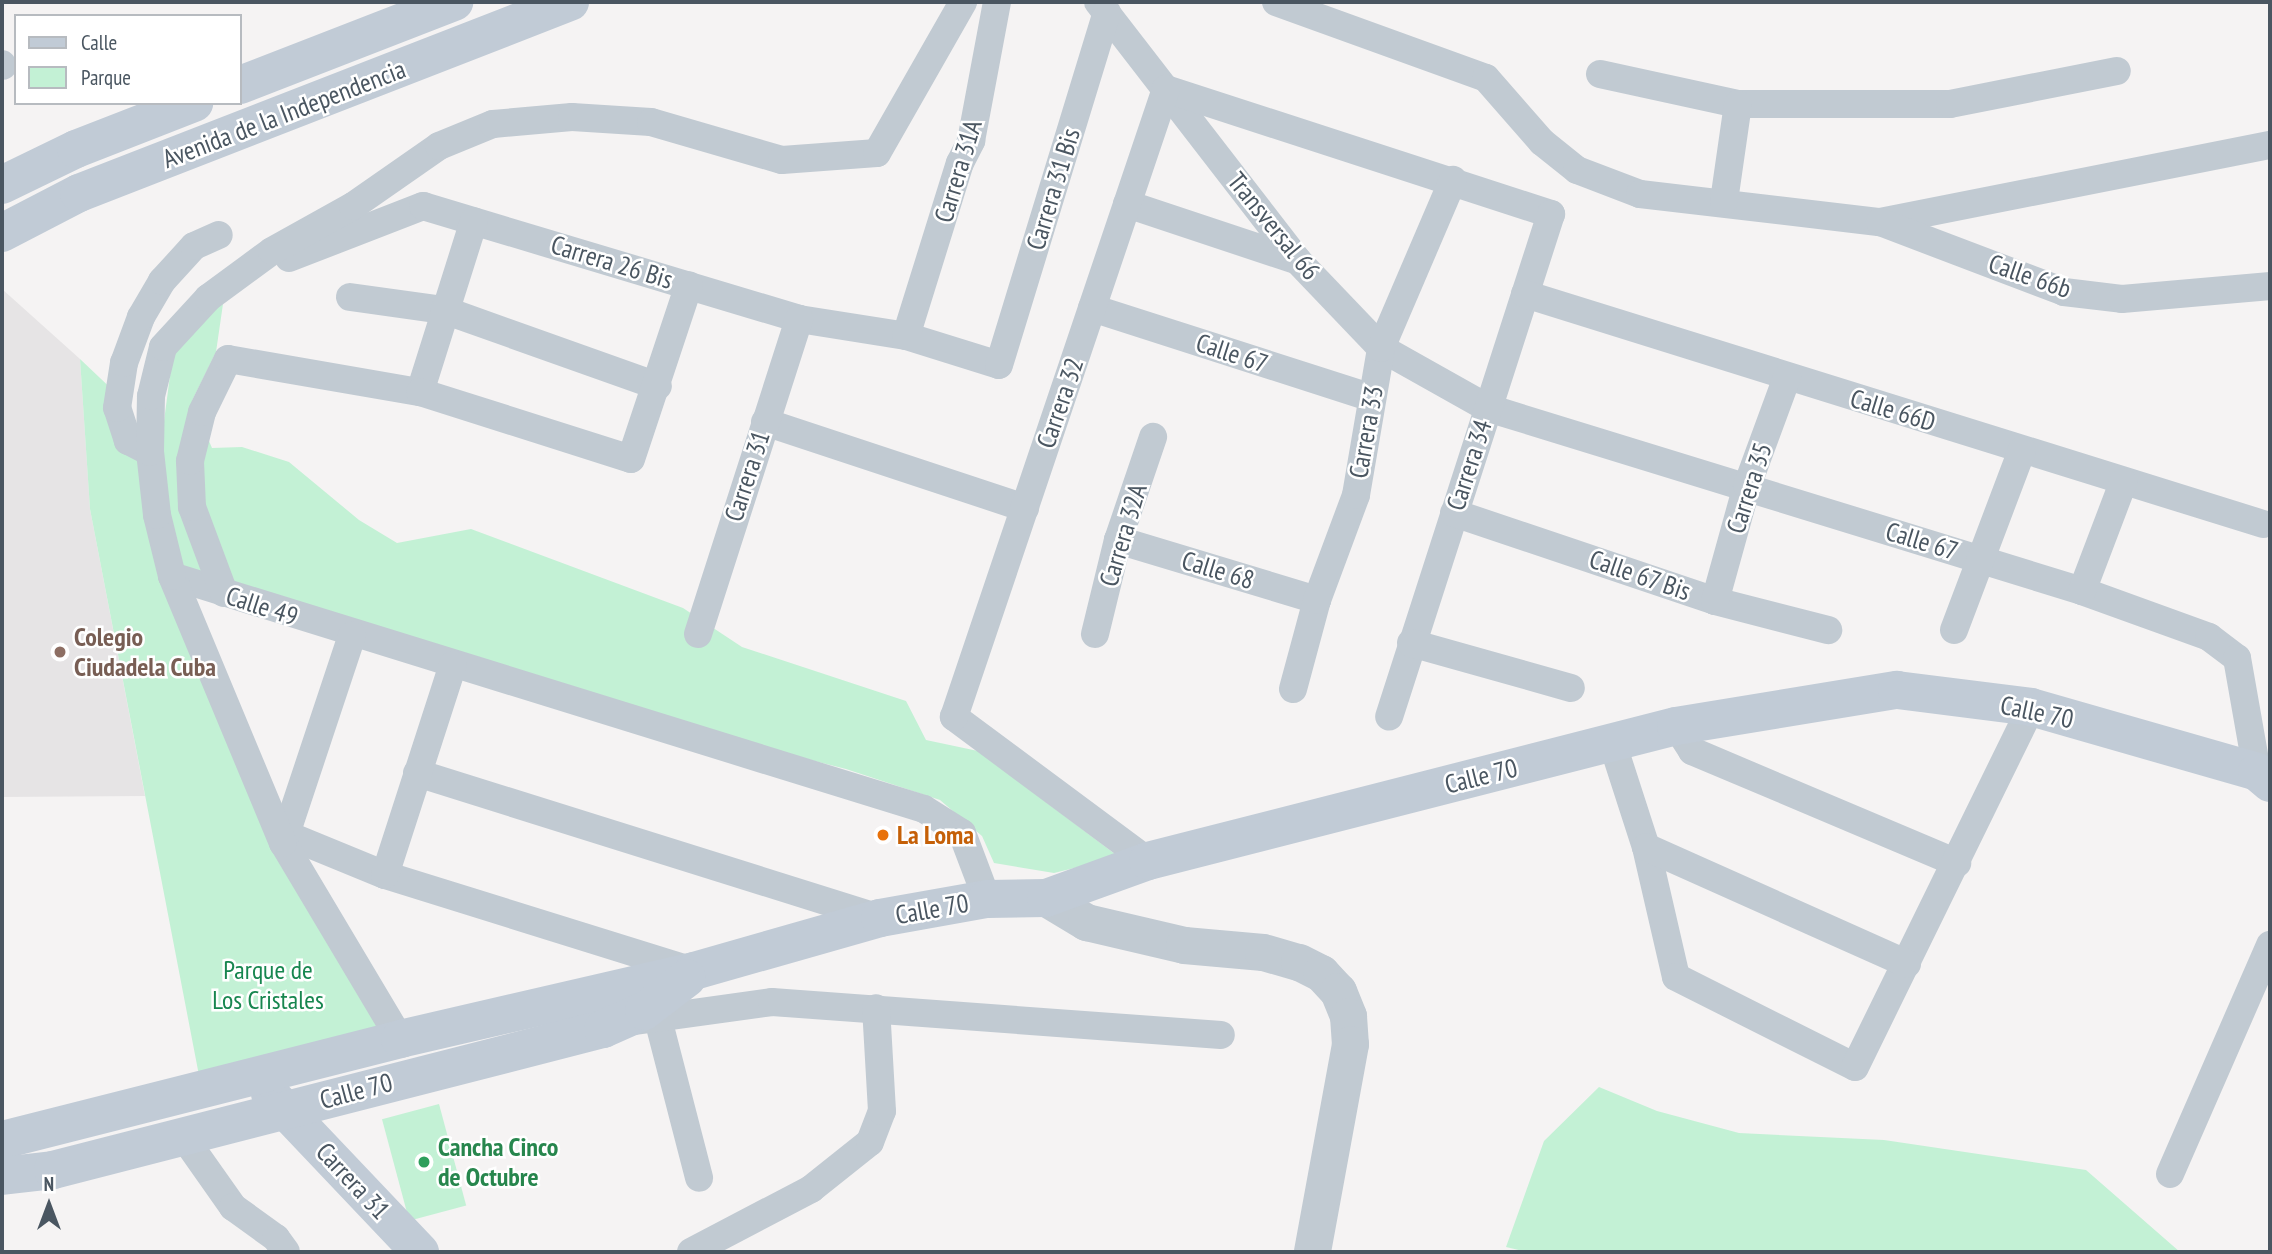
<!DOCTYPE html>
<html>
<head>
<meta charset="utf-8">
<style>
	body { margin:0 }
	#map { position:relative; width:2272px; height:1254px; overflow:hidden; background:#f5f3f3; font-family:"PT Sans Narrow",sans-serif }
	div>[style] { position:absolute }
	.education>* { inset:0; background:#e6e4e5 }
	.green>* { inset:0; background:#c3f1d5; transform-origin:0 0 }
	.minor>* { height:28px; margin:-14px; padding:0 14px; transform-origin:14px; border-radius:14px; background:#c1cad2 }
	.tertiary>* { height:37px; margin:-18.5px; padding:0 18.5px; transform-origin:18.5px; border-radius:18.5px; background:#c1cad2 }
	.secondary>* { height:38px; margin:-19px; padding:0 19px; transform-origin:19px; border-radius:19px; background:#c1cbd6 }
	.dots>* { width:19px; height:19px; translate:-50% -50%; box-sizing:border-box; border:4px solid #fff; border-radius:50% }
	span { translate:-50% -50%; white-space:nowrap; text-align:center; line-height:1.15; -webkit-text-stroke:5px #fff; paint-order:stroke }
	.street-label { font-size:26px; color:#4a5661 }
	.education-label { font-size:26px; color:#785e54; font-weight:700 }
	.left { translate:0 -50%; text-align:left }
	.food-label { font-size:26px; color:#c56008; font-weight:700 }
	.park-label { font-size:26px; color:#17864f }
	.leisure-label { font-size:26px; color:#27864d; font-weight:700 }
	.frame { position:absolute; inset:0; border:4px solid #4a5661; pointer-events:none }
	.legend { position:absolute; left:14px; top:14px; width:228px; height:91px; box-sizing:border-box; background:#fff; border:2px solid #b7bbc0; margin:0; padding:9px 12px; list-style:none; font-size:21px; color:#4a5661 }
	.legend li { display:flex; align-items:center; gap:14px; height:35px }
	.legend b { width:35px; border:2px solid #b7bbc0 }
	.north { position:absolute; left:14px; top:1170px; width:70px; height:70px; -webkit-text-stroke:5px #fff; paint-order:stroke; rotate:0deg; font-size:19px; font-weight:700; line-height:28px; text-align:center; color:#4a5661 }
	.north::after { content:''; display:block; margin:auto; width:24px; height:32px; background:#4a5661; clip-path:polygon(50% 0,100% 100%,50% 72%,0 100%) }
</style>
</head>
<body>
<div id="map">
	<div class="education">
		<div style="clip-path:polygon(2px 289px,80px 359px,90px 509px,145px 796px,2px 797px)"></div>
	</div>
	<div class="green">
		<div style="clip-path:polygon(223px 304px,216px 352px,192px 401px,212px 448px,242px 447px,289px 462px,359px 520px,397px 543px,471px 529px,683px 608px,742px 647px,906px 701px,926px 740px,978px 751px,1119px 857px,1054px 873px,994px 863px,982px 836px,940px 800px,846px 769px,689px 729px,183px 566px,283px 843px,400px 1039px,202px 1091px,90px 509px,80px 359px,119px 396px,155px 489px,173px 353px,187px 321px)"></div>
		<div style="clip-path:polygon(1599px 1087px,1657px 1111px,1739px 1133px,1884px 1140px,2086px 1170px,2180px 1252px,1527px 1252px,1506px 1247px,1544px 1141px)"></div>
		<div style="left:439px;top:1104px;width:105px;height:59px;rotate:75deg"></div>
	</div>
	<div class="minor">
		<div style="left:1098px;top:2px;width:327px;rotate:52.3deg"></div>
		<div style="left:1298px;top:261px;width:120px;rotate:46.3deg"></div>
		<div style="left:1381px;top:348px;width:123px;rotate:29.3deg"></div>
		<div style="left:1488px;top:408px;width:622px;rotate:17.12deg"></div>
		<div style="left:2082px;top:591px;width:135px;rotate:19.9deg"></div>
		<div style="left:2209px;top:637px;width:35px;rotate:37deg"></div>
		<div style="left:2237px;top:658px;width:116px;rotate:80deg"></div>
		<div style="left:1276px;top:2px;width:223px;rotate:19.9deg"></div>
		<div style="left:1486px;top:78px;width:85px;rotate:48.8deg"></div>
		<div style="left:1542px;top:142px;width:45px;rotate:38.7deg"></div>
		<div style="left:1577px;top:170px;width:67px;rotate:20.9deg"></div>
		<div style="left:1640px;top:194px;width:242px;rotate:6.7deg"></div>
		<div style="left:1880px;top:222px;width:398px;rotate:-11.2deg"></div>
		<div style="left:2px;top:64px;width:2px;rotate:63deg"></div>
		<div style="left:1600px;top:74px;width:141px;rotate:12.3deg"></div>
		<div style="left:1738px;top:104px;width:212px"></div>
		<div style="left:1950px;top:104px;width:170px;rotate:-11.2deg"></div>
		<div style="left:1166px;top:89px;width:405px;rotate:18deg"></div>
		<div style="left:1551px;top:214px;width:528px;rotate:107.85deg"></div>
		<div style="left:1724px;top:201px;width:98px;rotate:-81.8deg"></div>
		<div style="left:1127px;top:204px;width:180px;rotate:18.4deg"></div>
		<div style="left:1880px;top:222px;width:197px;rotate:20.8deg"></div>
		<div style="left:2064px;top:292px;width:58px;rotate:6.9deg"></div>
		<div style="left:2122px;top:299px;width:149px;rotate:-5deg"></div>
		<div style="left:289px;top:258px;width:144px;rotate:-21.2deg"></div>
		<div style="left:423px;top:206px;width:393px;rotate:16.7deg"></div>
		<div style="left:799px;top:319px;width:108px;rotate:9deg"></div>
		<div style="left:906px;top:336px;width:97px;rotate:17.3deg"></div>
		<div style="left:999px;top:365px;width:369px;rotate:-73deg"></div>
		<div style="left:1525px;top:294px;width:773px;rotate:17.31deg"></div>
		<div style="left:350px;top:297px;width:95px;rotate:7.9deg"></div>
		<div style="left:444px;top:310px;width:227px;rotate:19.6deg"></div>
		<div style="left:1092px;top:308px;width:294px;rotate:17.8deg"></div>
		<div style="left:906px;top:336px;width:181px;rotate:-72.7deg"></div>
		<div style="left:960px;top:163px;width:25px;rotate:-63deg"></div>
		<div style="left:971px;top:141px;width:141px;rotate:-79.4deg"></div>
		<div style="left:420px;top:392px;width:179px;rotate:-72.5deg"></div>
		<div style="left:765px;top:422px;width:274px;rotate:18.3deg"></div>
		<div style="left:150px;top:452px;width:25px;rotate:-153deg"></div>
		<div style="left:128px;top:441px;width:35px;rotate:-108deg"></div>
		<div style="left:117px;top:408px;width:46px;rotate:-81.2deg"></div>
		<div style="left:124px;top:363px;width:49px;rotate:-69.7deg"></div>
		<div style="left:141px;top:317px;width:42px;rotate:-59.7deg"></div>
		<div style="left:162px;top:281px;width:47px;rotate:-47.6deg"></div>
		<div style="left:194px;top:246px;width:27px;rotate:-24deg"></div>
		<div style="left:1454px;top:513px;width:275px;rotate:18.6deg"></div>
		<div style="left:1715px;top:601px;width:117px;rotate:14.4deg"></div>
		<div style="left:1118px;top:540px;width:208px;rotate:16.8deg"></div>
		<div style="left:172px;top:576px;width:787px;rotate:17.22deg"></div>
		<div style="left:924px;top:809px;width:45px;rotate:32.3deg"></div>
		<div style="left:962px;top:833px;width:71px;rotate:69.3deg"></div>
		<div style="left:2082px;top:591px;width:116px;rotate:-69.2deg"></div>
		<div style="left:224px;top:593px;width:92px;rotate:-110.4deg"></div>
		<div style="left:192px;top:507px;width:46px;rotate:-92.5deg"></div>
		<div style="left:190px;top:461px;width:50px;rotate:-76.2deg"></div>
		<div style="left:202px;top:412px;width:59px;rotate:-63.9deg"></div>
		<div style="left:228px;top:359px;width:195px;rotate:9.8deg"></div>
		<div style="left:420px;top:392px;width:221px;rotate:17.6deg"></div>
		<div style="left:631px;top:459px;width:183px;rotate:-71.6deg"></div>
		<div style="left:1715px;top:601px;width:119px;rotate:-74.5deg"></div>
		<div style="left:1747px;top:486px;width:116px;rotate:-69.8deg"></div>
		<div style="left:1954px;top:630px;width:192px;rotate:-69.3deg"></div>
		<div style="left:698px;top:634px;width:331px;rotate:-72.2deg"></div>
		<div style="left:1095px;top:634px;width:97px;rotate:-76.3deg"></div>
		<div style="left:1118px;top:540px;width:109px;rotate:-71.2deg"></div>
		<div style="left:1411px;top:643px;width:166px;rotate:15.7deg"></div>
		<div style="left:1293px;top:689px;width:92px;rotate:-74.9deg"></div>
		<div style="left:1317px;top:600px;width:112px;rotate:-69.6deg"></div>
		<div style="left:1356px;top:495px;width:149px;rotate:-80.3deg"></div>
		<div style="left:1381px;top:348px;width:183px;rotate:-66.8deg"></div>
		<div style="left:1676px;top:726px;width:30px;rotate:57deg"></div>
		<div style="left:1692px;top:751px;width:288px;rotate:22.9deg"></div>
		<div style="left:1612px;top:742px;width:110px;rotate:72.1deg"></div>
		<div style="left:1646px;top:847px;width:133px;rotate:77deg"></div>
		<div style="left:1676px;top:977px;width:200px;rotate:26.7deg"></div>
		<div style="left:1855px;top:1067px;width:401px;rotate:-63.9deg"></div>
		<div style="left:417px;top:773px;width:485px;rotate:17.4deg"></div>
		<div style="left:285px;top:834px;width:108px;rotate:22.3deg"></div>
		<div style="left:385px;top:875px;width:324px;rotate:17.3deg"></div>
		<div style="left:283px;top:843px;width:219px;rotate:-71.6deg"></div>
		<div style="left:1646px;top:847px;width:286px;rotate:24.1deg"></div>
		<div style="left:1148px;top:861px;width:242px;rotate:-143.4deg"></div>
		<div style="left:954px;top:717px;width:663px;rotate:-71.35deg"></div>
		<div style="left:385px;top:875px;width:221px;rotate:-72.1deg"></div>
		<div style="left:658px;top:1019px;width:164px;rotate:75.5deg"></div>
		<div style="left:628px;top:1022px;width:145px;rotate:-7.9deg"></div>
		<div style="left:772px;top:1002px;width:450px;rotate:4.2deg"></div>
		<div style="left:400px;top:1039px;width:228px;rotate:-120.8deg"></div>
		<div style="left:283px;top:843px;width:289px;rotate:-112.6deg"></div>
		<div style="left:172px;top:576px;width:63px;rotate:-103.8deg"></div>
		<div style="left:157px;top:515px;width:63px;rotate:-96.3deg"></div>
		<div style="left:150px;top:452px;width:56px;rotate:-89deg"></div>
		<div style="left:151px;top:396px;width:50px;rotate:-76.2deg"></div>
		<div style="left:163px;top:347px;width:67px;rotate:-47.4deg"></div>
		<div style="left:208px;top:298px;width:79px;rotate:-36.3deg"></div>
		<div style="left:272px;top:251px;width:93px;rotate:-29.1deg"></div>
		<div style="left:353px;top:206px;width:105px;rotate:-34.9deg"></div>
		<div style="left:439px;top:146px;width:58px;rotate:-22.2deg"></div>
		<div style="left:493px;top:124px;width:79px;rotate:-5.1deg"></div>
		<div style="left:572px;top:117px;width:79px;rotate:3.6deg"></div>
		<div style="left:651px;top:122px;width:136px;rotate:16.2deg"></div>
		<div style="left:782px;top:160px;width:95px;rotate:-4.2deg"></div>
		<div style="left:877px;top:153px;width:174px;rotate:-60.3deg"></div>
		<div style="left:183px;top:1136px;width:87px;rotate:54.8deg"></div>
		<div style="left:233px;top:1207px;width:53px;rotate:35.8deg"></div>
		<div style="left:276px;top:1238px;width:17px;rotate:54deg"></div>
		<div style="left:2170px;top:1174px;width:250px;rotate:-66.4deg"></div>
		<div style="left:691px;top:1252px;width:136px;rotate:-27.7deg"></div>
		<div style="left:811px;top:1189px;width:75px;rotate:-38.5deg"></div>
		<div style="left:870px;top:1142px;width:33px;rotate:-69deg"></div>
		<div style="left:882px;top:1111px;width:103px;rotate:-93.3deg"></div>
	</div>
	<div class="tertiary">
		<div style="left:1046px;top:898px;width:47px;rotate:31deg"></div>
		<div style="left:1086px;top:922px;width:101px;rotate:13.2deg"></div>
		<div style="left:1184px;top:945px;width:79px;rotate:5.1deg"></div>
		<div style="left:1263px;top:952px;width:37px;rotate:16deg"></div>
		<div style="left:1299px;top:962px;width:25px;rotate:27deg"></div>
		<div style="left:1321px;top:973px;width:25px;rotate:47deg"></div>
		<div style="left:1338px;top:991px;width:27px;rotate:68deg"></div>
		<div style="left:1348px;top:1016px;width:28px;rotate:86deg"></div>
		<div style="left:1350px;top:1044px;width:211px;rotate:100.4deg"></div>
	</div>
	<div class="secondary">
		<div style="left:240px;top:85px;width:230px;rotate:-21.2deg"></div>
		<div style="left:2px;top:185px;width:82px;rotate:-25.9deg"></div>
		<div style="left:76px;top:149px;width:127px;rotate:-21.3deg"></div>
		<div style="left:2px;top:233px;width:87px;rotate:-27.5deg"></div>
		<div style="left:79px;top:193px;width:527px;rotate:-21.26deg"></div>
		<div style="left:270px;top:1094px;width:218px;rotate:46.5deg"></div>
		<div style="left:2px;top:1140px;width:411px;rotate:-14.2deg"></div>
		<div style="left:400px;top:1039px;width:302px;rotate:-13deg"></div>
		<div style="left:694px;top:971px;width:193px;rotate:-15.9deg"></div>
		<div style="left:880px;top:918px;width:109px;rotate:-10.1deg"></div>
		<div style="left:987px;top:899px;width:59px;rotate:-1deg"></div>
		<div style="left:1046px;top:898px;width:109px;rotate:-19.9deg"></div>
		<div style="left:1148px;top:861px;width:545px;rotate:-14.34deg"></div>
		<div style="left:1676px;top:726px;width:224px;rotate:-9.3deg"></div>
		<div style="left:1897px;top:690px;width:135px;rotate:7.2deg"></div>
		<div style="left:2031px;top:707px;width:235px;rotate:16deg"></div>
		<div style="left:2257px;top:772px;width:17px;rotate:40deg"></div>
		<div style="left:2px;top:1176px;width:51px;rotate:-6.7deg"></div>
		<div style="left:53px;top:1170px;width:568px;rotate:-14.38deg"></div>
		<div style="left:603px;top:1029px;width:45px;rotate:-23.7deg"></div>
		<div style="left:644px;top:1011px;width:54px;rotate:-37.5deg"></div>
	</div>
	<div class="dots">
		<div style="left:60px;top:652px;background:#8d6e63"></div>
		<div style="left:883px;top:835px;background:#e8710a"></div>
		<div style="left:424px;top:1162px;background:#2e9e5b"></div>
	</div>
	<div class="street-label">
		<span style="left:284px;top:114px;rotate:-21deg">Avenida de la Independencia</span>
		<span style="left:958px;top:171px;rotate:-73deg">Carrera 31A</span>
		<span style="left:1053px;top:189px;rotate:-73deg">Carrera 31 Bis</span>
		<span style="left:1274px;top:226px;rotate:51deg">Transversal 66</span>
		<span style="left:612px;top:262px;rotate:17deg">Carrera 26 Bis</span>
		<span style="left:2030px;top:276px;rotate:19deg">Calle 66b</span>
		<span style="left:1232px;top:353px;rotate:18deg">Calle 67</span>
		<span style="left:1060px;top:403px;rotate:-71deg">Carrera 32</span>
		<span style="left:1893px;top:410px;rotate:17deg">Calle 66D</span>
		<span style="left:1366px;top:432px;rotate:-80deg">Carrera 33</span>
		<span style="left:1469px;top:465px;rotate:-72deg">Carrera 34</span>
		<span style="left:747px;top:476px;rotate:-72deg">Carrera 31</span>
		<span style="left:1749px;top:488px;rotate:-72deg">Carrera 35</span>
		<span style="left:1123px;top:535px;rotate:-73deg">Carrera 32A</span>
		<span style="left:1922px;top:541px;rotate:17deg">Calle 67</span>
		<span style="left:1218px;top:570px;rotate:17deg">Calle 68</span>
		<span style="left:1640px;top:575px;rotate:19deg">Calle 67 Bis</span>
		<span style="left:262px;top:606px;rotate:18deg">Calle 49</span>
		<span style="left:2037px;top:712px;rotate:12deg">Calle 70</span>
		<span style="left:1481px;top:776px;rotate:-14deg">Calle 70</span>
		<span style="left:932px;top:909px;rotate:-10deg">Calle 70</span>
		<span style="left:356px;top:1091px;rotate:-15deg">Calle 70</span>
		<span style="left:353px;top:1181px;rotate:47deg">Carrera 31</span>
	</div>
	<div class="education-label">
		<span class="left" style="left:74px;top:652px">Colegio<br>Ciudadela Cuba</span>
	</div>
	<div class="food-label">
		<span class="left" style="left:897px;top:835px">La Loma</span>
	</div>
	<div class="park-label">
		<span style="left:268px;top:985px">Parque de<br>Los Cristales</span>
	</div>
	<div class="leisure-label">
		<span class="left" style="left:438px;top:1162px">Cancha Cinco<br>de Octubre</span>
	</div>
	<div class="frame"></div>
	<ul class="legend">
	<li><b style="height:9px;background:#c1cbd6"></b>Calle</li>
	<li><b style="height:19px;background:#c3f1d5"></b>Parque</li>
	</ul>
	<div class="north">N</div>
</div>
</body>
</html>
